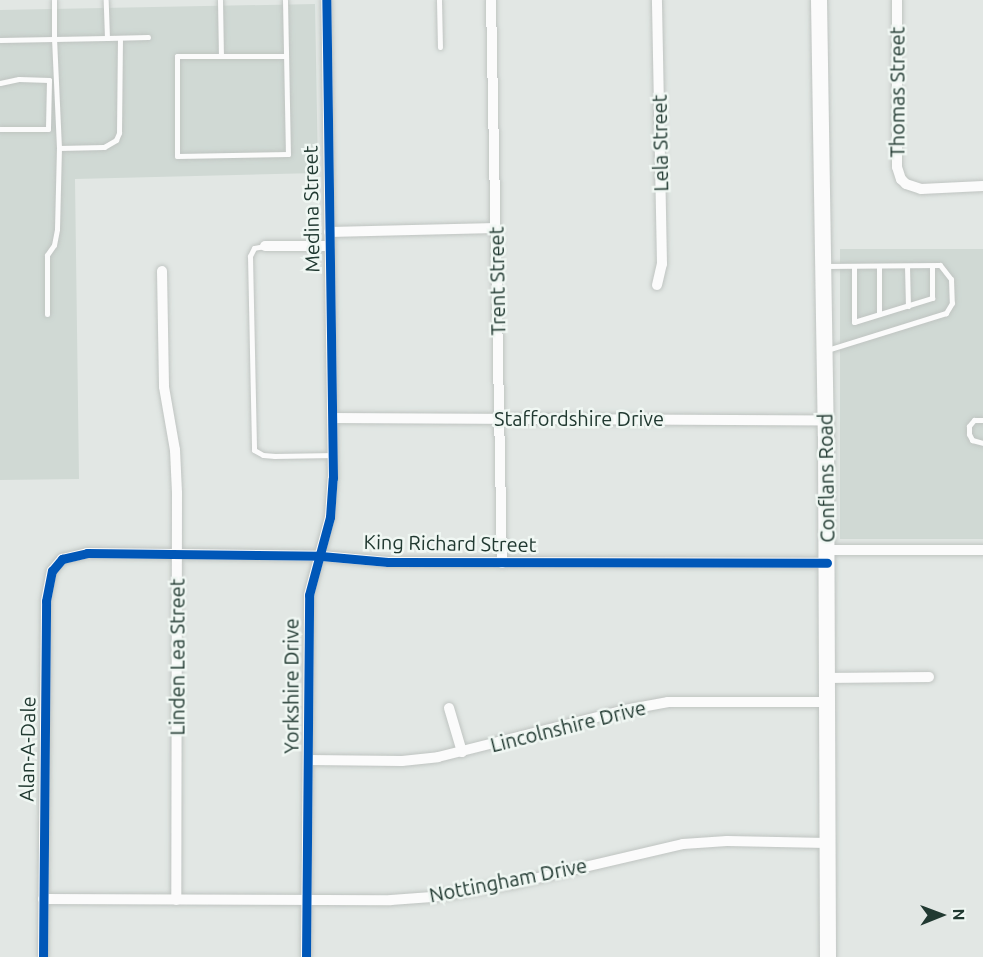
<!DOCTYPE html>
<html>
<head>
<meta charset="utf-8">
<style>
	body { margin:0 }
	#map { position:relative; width:983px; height:957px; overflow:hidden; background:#e2e7e4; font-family:Ubuntu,sans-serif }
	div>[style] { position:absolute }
	.built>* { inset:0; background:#d0d9d4; transform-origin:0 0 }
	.roads { filter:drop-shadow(0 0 2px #bfc4c1) drop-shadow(0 0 2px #bfc4c1) }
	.service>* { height:5px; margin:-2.5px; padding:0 2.5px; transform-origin:2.5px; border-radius:2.5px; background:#fbfbfb }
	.minor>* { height:10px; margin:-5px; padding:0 5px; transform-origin:5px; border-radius:5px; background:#fbfbfb }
	.secondary>* { height:16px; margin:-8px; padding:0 8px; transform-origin:8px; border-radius:8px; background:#fbfbfb }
	.cycleway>* { height:9px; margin:-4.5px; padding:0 4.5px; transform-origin:4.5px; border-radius:4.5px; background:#0057b8 }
	span { translate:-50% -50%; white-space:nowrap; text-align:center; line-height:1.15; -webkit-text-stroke:5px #f0f7f3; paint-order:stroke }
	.street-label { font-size:20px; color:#213931 }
	.north { position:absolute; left:911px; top:885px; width:60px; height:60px; -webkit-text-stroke:4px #f0f7f3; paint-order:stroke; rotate:89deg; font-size:16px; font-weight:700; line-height:24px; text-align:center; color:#213931 }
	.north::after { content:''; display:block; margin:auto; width:21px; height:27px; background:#213931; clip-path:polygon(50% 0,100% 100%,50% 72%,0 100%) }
</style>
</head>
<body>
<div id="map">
	<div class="built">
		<div style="clip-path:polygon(315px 4px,318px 173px,75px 179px,79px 479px,0 480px,0 10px)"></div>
		<div style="left:983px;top:249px;width:290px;height:143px;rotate:90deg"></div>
	</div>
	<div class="roads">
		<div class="service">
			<div style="left:220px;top:0;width:56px;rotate:89deg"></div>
			<div style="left:285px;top:0;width:154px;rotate:88.9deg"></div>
			<div style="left:288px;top:154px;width:111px;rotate:179deg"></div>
			<div style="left:177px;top:156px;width:100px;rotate:-90deg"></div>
			<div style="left:177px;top:56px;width:109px"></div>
			<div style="left:439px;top:0;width:47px;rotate:88.8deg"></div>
			<div style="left:107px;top:38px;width:41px;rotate:-1.4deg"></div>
			<div style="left:0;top:40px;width:54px;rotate:-1.1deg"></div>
			<div style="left:54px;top:39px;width:39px;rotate:-90deg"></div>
			<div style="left:0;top:83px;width:19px;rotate:-12deg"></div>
			<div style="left:19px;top:79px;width:30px;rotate:2deg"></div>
			<div style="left:49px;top:80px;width:49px;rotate:91.2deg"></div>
			<div style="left:48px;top:129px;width:48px;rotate:180deg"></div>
			<div style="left:59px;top:148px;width:109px;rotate:-92.6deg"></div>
			<div style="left:54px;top:39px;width:53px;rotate:-1.1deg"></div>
			<div style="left:107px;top:38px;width:38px;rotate:-92deg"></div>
			<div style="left:265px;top:246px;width:11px;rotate:170deg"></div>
			<div style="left:254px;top:248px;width:9px;rotate:117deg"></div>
			<div style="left:250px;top:256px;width:194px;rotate:88.8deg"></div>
			<div style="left:254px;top:450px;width:10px;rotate:29deg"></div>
			<div style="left:263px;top:455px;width:12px;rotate:5deg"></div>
			<div style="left:275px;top:456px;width:58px;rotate:-1deg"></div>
			<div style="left:825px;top:266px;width:115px;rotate:-0.5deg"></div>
			<div style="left:940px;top:265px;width:18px;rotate:52deg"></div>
			<div style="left:951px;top:279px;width:24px;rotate:88deg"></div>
			<div style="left:952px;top:303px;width:12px;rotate:121deg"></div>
			<div style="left:946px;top:313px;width:125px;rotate:162.7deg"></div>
			<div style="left:854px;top:266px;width:56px;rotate:90deg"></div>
			<div style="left:854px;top:322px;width:82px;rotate:-17.1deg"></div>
			<div style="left:932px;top:298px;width:32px;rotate:-90deg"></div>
			<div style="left:879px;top:266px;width:48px;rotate:90deg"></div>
			<div style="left:907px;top:266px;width:40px;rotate:88.6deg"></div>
			<div style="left:47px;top:314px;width:59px;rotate:-90deg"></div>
			<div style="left:47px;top:255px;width:12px;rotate:-55deg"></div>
			<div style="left:54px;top:245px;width:16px;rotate:-79deg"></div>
			<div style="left:57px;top:229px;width:81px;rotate:-88.6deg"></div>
			<div style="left:59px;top:148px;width:45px;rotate:-1.3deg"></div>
			<div style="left:104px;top:147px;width:14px;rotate:-30deg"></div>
			<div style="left:116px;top:140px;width:8px;rotate:-67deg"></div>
			<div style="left:119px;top:133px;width:95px;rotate:-89.4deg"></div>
			<div style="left:983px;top:420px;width:9px;rotate:180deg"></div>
			<div style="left:974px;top:420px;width:8px;rotate:130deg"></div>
			<div style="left:969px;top:426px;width:8px;rotate:90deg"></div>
			<div style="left:969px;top:434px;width:7px;rotate:63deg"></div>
			<div style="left:972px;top:440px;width:11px;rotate:15deg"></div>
		</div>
		<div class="minor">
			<div style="left:491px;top:0;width:563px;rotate:88.88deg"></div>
			<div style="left:897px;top:0;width:167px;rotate:90deg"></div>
			<div style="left:897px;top:167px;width:13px;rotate:72deg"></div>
			<div style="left:901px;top:179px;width:7px;rotate:45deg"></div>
			<div style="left:906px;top:184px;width:16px;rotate:18deg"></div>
			<div style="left:921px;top:189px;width:62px;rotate:-2.8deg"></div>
			<div style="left:329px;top:232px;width:167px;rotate:-1.4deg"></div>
			<div style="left:265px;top:246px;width:65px"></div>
			<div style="left:162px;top:271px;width:116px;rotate:89deg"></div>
			<div style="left:164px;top:387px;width:64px;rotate:80.1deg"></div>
			<div style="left:175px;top:450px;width:43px;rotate:87.3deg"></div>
			<div style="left:177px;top:493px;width:407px;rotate:90.1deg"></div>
			<div style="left:657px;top:285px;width:22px;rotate:-77deg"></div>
			<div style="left:662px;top:264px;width:264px;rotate:-91.1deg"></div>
			<div style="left:333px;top:418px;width:493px;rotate:0.3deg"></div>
			<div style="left:827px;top:550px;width:156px"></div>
			<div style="left:828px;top:678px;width:101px;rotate:-0.6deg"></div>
			<div style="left:449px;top:708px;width:46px;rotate:73.5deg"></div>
			<div style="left:309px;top:760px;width:93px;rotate:0.6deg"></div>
			<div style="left:402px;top:761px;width:36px;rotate:-6deg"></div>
			<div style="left:438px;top:757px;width:193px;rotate:-14.1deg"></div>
			<div style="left:625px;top:710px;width:44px;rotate:-10.5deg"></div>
			<div style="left:668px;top:702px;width:160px"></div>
			<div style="left:43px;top:899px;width:348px;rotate:0.2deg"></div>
			<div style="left:391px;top:900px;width:41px;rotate:-4.2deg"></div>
			<div style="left:432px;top:897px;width:85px;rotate:-9.5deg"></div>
			<div style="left:516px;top:883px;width:171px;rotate:-13.1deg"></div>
			<div style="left:683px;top:844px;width:44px;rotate:-3.9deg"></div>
			<div style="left:727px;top:841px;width:100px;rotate:1.1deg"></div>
			<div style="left:43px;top:957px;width:356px;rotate:-89.5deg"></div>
			<div style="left:46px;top:601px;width:31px;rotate:-79deg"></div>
			<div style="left:52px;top:571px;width:16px;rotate:-50deg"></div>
			<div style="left:62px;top:559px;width:26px;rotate:-13deg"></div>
			<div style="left:87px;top:553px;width:234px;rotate:0.7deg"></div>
			<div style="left:321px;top:556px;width:67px;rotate:5.1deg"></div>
			<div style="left:388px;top:562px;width:439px;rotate:0.1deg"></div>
			<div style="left:306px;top:957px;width:362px;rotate:-89.5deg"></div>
			<div style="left:309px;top:595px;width:81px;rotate:-74.9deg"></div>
			<div style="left:330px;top:517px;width:39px;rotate:-86deg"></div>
			<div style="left:333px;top:478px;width:478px;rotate:-90.8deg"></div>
		</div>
		<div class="secondary">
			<div style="left:819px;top:0;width:436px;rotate:89.1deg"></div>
			<div style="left:826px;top:436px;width:521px;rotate:89.78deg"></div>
		</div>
	</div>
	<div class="cycleway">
		<div style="left:43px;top:957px;width:356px;rotate:-89.5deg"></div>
		<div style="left:46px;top:601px;width:31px;rotate:-79deg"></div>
		<div style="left:52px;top:571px;width:16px;rotate:-50deg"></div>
		<div style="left:62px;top:559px;width:26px;rotate:-13deg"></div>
		<div style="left:87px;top:553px;width:234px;rotate:0.7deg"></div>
		<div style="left:321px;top:556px;width:67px;rotate:5.1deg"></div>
		<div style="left:388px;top:562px;width:439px;rotate:0.1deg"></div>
		<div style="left:306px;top:957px;width:362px;rotate:-89.5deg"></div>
		<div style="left:309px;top:595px;width:81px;rotate:-74.9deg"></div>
		<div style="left:330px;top:517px;width:39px;rotate:-86deg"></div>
		<div style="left:333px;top:478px;width:478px;rotate:-90.8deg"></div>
	</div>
	<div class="street-label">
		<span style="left:897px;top:92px;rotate:-90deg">Thomas Street</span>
		<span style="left:660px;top:143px;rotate:-91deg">Lela Street</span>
		<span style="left:311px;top:209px;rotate:-91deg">Medina Street</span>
		<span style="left:497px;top:281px;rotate:-91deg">Trent Street</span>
		<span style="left:579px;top:418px">Staffordshire Drive</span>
		<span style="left:826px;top:478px;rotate:-91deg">Conflans Road</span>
		<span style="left:450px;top:543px;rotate:1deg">King Richard Street</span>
		<span style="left:177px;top:657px;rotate:-90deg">Linden Lea Street</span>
		<span style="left:291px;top:686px;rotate:-90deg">Yorkshire Drive</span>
		<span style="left:568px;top:726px;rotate:-14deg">Lincolnshire Drive</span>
		<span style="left:27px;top:749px;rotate:-89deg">Alan-A-Dale</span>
		<span style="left:508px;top:880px;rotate:-11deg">Nottingham Drive</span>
	</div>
	<div class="north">N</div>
</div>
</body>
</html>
